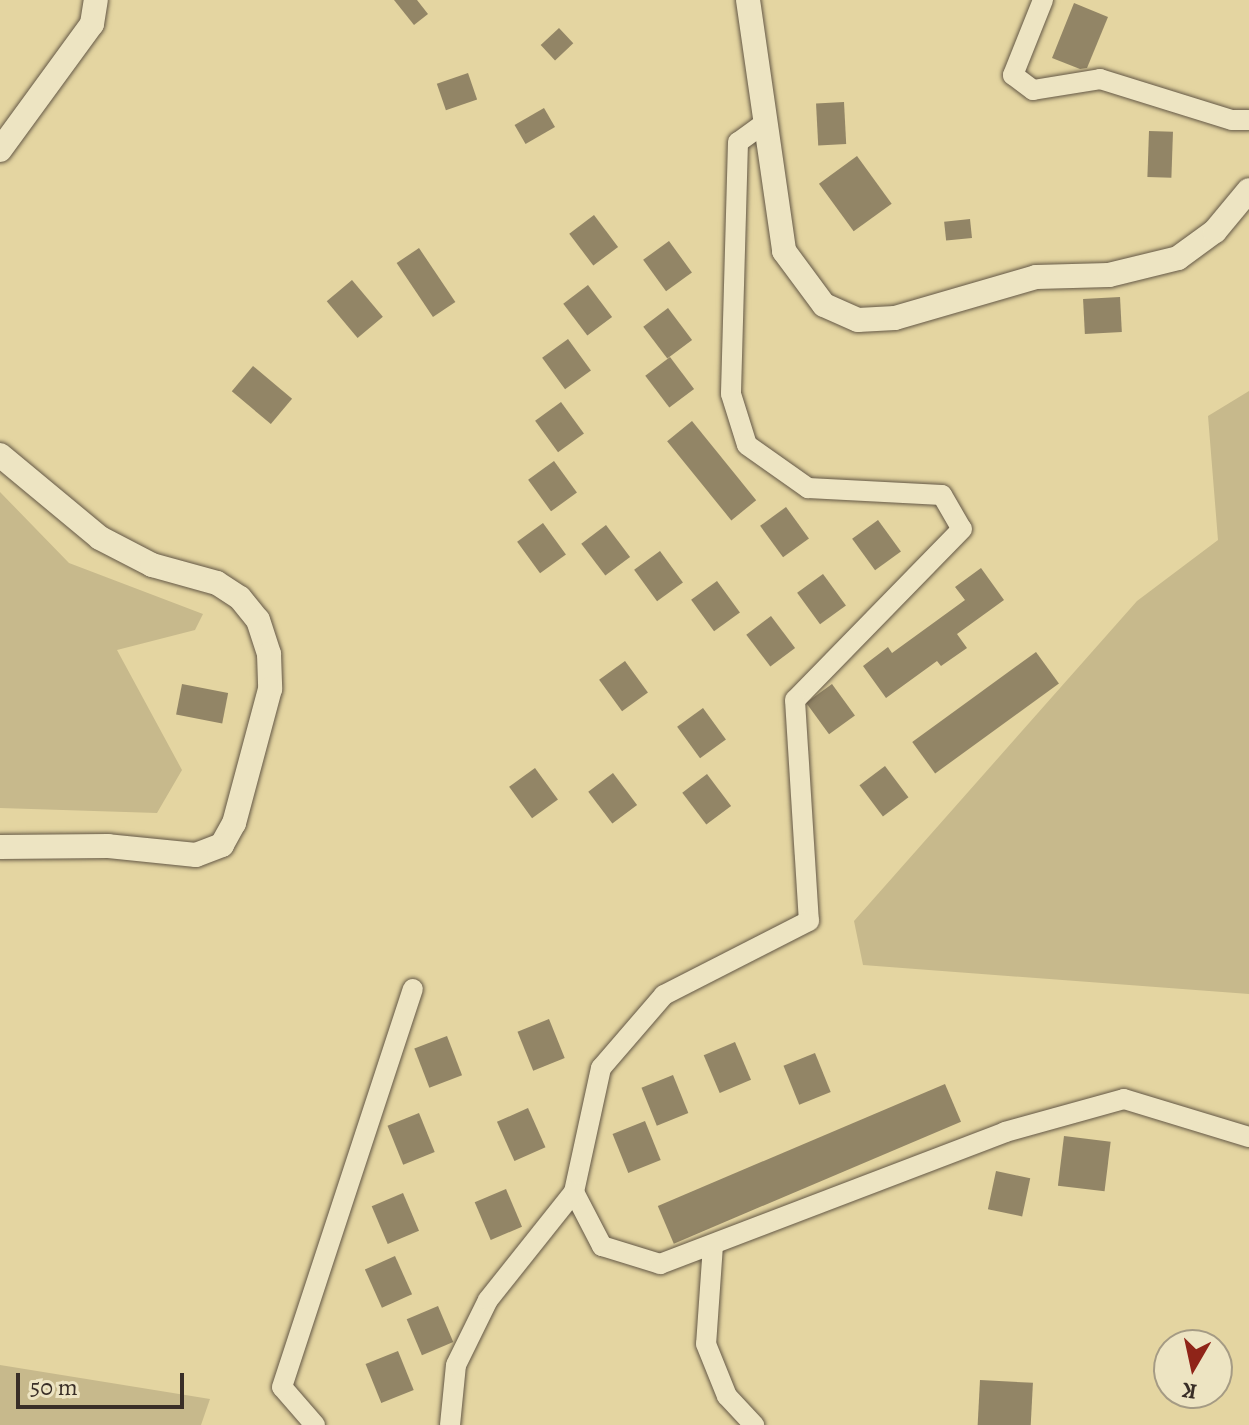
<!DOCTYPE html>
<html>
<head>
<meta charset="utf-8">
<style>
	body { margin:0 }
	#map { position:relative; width:1249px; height:1425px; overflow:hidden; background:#e4d5a1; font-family:Alegreya,serif }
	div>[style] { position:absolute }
	.green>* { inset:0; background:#c7b98c }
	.building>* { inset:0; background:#928566; transform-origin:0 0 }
	.roads { filter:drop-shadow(0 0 2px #645846) drop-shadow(0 0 2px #645846) }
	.minor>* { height:20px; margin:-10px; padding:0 10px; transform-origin:10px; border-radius:10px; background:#ede4c2 }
	.tertiary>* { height:24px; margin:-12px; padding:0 12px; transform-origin:12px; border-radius:12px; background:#ede4c2 }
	span { translate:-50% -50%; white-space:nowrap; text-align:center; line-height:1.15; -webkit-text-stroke:7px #ede4c2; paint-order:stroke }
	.north { position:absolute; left:1153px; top:1329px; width:80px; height:80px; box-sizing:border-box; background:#ede4c2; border:2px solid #a59b84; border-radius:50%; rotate:189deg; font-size:22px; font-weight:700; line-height:32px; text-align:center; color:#392e27 }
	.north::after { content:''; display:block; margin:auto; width:28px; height:36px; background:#8f2418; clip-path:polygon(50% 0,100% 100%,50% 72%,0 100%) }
	.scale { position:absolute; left:16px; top:1373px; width:168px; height:36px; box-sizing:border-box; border:4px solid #392e27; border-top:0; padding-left:10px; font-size:24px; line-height:28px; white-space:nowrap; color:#392e27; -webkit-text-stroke:6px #ede4c2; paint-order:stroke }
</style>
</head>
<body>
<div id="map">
	<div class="green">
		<div style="clip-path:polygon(1249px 391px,1249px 994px,863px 965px,854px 921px,1137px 601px,1218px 540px,1208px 416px)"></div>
		<div style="clip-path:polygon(0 492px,69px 563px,203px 614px,195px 630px,117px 650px,182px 770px,157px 813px,0 808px)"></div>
		<div style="clip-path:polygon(0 1365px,210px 1399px,201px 1425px,0 1425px)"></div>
	</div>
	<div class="building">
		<div style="clip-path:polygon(394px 0,417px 0,428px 14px,414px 25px)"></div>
		<div style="clip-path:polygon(1074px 3px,1108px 17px,1087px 68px,1080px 69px,1052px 58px)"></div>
		<div style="left:559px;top:28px;width:21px;height:25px;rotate:47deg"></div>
		<div style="left:468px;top:73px;width:28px;height:33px;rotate:71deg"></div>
		<div style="left:844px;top:102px;width:42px;height:28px;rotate:87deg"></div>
		<div style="left:544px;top:108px;width:22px;height:34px;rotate:60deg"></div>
		<div style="left:1149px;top:131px;width:24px;height:46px;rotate:2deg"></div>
		<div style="left:857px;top:156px;width:59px;height:47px;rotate:54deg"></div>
		<div style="left:594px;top:215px;width:40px;height:31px;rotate:53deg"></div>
		<div style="left:970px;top:219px;width:19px;height:26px;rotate:84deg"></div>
		<div style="left:669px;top:241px;width:39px;height:32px;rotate:54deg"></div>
		<div style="left:419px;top:248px;width:65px;height:27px;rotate:56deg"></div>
		<div style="left:352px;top:280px;width:48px;height:33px;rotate:50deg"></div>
		<div style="left:588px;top:285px;width:40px;height:31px;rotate:53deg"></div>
		<div style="left:1120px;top:297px;width:35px;height:37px;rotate:87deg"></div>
		<div style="left:668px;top:308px;width:40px;height:31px;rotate:53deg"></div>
		<div style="left:568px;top:339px;width:39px;height:32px;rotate:54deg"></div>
		<div style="left:670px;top:357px;width:40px;height:31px;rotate:53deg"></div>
		<div style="left:253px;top:366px;width:51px;height:33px;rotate:40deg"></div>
		<div style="left:561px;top:402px;width:39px;height:32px;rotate:54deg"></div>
		<div style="left:692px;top:421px;width:102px;height:32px;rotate:51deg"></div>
		<div style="left:554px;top:461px;width:39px;height:32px;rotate:54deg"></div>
		<div style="left:786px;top:507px;width:39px;height:32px;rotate:54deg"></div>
		<div style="left:878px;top:520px;width:39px;height:32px;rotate:54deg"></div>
		<div style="left:543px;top:523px;width:39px;height:32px;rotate:54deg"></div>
		<div style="left:606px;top:525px;width:40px;height:31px;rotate:53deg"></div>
		<div style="left:660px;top:551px;width:39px;height:32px;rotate:54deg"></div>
		<div style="clip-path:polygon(981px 568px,1004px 600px,957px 634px,967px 648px,941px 666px,937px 661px,886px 698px,863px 666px,888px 647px,892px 653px,965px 600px,955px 587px)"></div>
		<div style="left:823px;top:574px;width:39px;height:32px;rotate:54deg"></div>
		<div style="left:717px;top:581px;width:39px;height:32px;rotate:54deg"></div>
		<div style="left:771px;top:616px;width:40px;height:31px;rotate:53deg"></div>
		<div style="left:1036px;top:652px;width:39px;height:153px;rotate:54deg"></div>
		<div style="left:625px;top:661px;width:39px;height:32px;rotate:54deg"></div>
		<div style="left:182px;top:684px;width:47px;height:31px;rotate:11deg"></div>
		<div style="left:832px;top:684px;width:39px;height:32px;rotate:54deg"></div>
		<div style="left:703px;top:708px;width:39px;height:32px;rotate:54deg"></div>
		<div style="left:885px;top:766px;width:39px;height:32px;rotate:53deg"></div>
		<div style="left:535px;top:768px;width:39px;height:32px;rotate:54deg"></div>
		<div style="left:613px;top:773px;width:40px;height:31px;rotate:53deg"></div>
		<div style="left:707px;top:774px;width:40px;height:31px;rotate:53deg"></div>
		<div style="left:549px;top:1019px;width:42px;height:34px;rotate:68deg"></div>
		<div style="left:447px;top:1036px;width:42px;height:35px;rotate:69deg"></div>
		<div style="left:735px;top:1042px;width:41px;height:34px;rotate:67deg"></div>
		<div style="left:815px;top:1053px;width:42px;height:34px;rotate:68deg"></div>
		<div style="left:673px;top:1075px;width:41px;height:34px;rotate:68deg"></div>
		<div style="left:945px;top:1084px;width:41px;height:312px;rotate:67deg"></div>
		<div style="left:528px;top:1108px;width:43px;height:34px;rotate:66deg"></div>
		<div style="left:419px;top:1113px;width:42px;height:34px;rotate:68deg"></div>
		<div style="left:645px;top:1121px;width:42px;height:35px;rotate:68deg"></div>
		<div style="left:1064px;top:1136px;width:47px;height:50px;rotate:7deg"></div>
		<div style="left:996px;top:1171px;width:35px;height:39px;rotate:12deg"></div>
		<div style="left:506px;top:1189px;width:41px;height:34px;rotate:67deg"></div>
		<div style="left:403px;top:1193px;width:41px;height:34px;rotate:67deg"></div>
		<div style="left:395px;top:1256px;width:42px;height:33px;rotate:66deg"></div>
		<div style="left:438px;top:1306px;width:39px;height:34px;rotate:67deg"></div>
		<div style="left:398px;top:1351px;width:42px;height:35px;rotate:68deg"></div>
		<div style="left:980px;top:1380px;width:53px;height:45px;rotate:3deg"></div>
	</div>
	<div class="roads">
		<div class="minor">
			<div style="left:1043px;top:0;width:81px;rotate:111.8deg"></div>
			<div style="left:1013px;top:75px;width:25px;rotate:37deg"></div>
			<div style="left:1033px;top:90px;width:68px;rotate:-9.3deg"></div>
			<div style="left:1100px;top:79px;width:138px;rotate:17.3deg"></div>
			<div style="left:1232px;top:120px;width:17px"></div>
			<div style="left:766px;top:122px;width:34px;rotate:144deg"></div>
			<div style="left:738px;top:142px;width:252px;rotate:91.6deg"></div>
			<div style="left:731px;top:394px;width:53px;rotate:72.6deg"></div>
			<div style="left:747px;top:445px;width:75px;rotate:35.2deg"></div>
			<div style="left:808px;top:488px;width:134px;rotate:3deg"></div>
			<div style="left:942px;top:495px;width:39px;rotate:60deg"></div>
			<div style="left:962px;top:529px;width:239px;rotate:134.3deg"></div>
			<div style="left:795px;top:700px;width:221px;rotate:86.4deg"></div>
			<div style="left:809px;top:921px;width:163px;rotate:153deg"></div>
			<div style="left:664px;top:995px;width:96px;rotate:130.8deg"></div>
			<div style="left:601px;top:1068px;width:127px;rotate:102.3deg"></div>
			<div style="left:574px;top:1192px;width:61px;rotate:62.6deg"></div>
			<div style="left:602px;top:1246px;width:61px;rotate:17.2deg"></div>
			<div style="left:660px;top:1264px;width:369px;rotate:-20.9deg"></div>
			<div style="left:1005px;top:1132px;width:123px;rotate:-15.5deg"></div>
			<div style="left:1124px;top:1099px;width:131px;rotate:16.9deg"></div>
			<div style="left:713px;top:1245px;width:99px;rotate:94deg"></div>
			<div style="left:706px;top:1344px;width:56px;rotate:68deg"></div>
			<div style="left:727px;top:1396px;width:40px;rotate:47deg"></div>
			<div style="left:315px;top:1425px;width:50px;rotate:-131deg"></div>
			<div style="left:282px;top:1387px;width:419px;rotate:-71.8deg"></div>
			<div style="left:450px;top:1425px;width:60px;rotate:-84.3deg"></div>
			<div style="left:456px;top:1365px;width:72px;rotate:-63.8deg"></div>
			<div style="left:488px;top:1300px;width:138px;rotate:-51.5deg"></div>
		</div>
		<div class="tertiary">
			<div style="left:748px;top:0;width:254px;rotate:81.8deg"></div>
			<div style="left:784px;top:251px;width:67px;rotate:53.5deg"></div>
			<div style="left:824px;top:305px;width:37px;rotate:24deg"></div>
			<div style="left:858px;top:320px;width:37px;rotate:-3deg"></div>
			<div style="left:895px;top:318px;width:147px;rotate:-16.2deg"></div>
			<div style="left:1036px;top:277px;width:73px;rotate:-1.6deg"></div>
			<div style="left:1109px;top:275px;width:71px;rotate:-13.8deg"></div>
			<div style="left:1178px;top:258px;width:46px;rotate:-36.1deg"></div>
			<div style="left:1215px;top:231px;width:53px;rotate:-50.3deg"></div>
			<div style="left:0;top:150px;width:156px;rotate:-53.9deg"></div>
			<div style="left:92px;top:24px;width:24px;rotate:-81deg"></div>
			<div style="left:0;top:455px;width:130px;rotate:39.7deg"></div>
			<div style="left:100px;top:538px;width:59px;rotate:27.4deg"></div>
			<div style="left:152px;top:565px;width:67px;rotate:15.5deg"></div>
			<div style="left:217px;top:583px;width:27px;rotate:33deg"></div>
			<div style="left:240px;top:598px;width:28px;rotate:51deg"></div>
			<div style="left:258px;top:620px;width:36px;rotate:72deg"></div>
			<div style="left:269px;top:654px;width:35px;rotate:88deg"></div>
			<div style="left:270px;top:689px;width:139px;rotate:105deg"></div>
			<div style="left:234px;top:823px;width:25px;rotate:119deg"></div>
			<div style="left:222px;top:845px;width:28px;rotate:159deg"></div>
			<div style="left:196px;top:855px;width:88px;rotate:-174.2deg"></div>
			<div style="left:108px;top:846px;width:108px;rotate:179.5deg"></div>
		</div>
	</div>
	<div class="north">K</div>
	<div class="scale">50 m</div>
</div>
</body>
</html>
